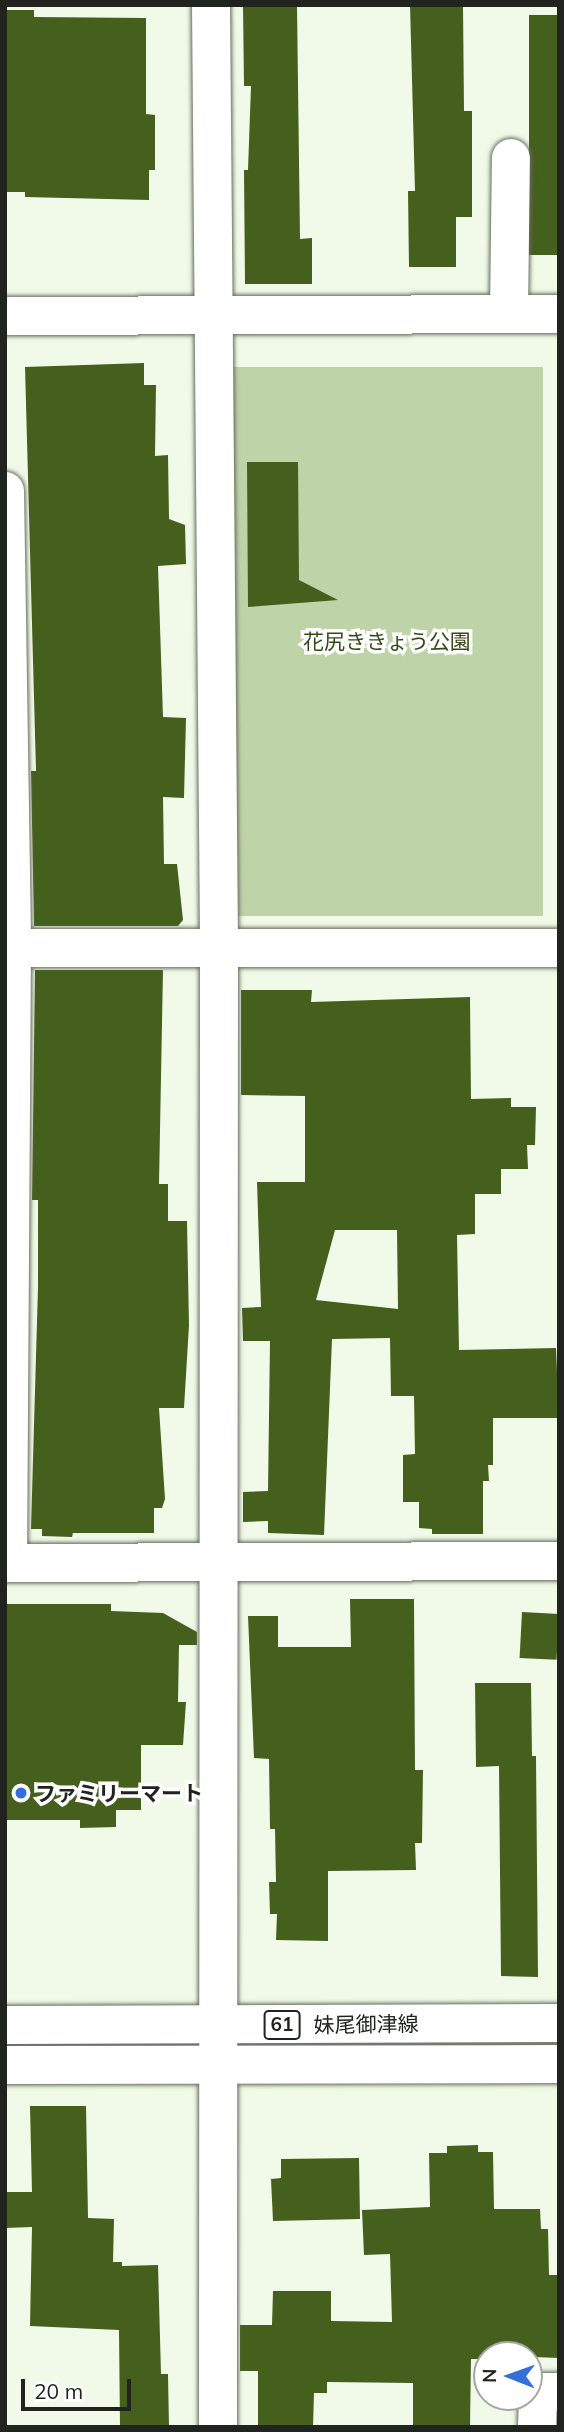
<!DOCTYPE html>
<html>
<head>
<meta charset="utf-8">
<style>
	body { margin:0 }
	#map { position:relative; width:564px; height:2432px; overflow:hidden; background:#f1fae8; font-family:Mulish,"Noto Sans JP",sans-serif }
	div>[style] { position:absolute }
	.green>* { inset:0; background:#bfd3a8; transform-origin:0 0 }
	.building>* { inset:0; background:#455f1c; transform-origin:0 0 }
	.roads { filter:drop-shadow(0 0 2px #666d5e) drop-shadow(0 0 2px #666d5e) }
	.minor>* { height:38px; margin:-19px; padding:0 19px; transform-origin:19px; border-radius:19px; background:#fff }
	.major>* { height:38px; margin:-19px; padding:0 19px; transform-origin:19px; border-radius:19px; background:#fff }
	.dots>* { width:19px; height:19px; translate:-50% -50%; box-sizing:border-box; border:4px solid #fff; border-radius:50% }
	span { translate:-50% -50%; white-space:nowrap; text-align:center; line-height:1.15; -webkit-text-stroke:7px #fff; paint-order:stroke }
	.shield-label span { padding:2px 5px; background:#fff; border:2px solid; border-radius:5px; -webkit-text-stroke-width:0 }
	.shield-label { font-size:19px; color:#21241e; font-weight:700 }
	.park-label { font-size:21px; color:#354918 }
	.poi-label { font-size:21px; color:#21241e; font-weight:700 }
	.left { translate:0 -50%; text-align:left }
	.street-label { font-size:21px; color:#21241e }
	.frame { position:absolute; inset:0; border:7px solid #21241e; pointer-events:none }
	.north { position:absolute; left:473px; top:2341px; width:70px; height:70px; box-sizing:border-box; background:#fff; border:2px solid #a6a7a5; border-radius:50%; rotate:271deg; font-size:19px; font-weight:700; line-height:28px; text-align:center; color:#21241e }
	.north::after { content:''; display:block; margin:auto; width:24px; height:32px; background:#336edc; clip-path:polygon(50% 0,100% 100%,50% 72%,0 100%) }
	.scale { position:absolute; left:21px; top:2379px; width:110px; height:32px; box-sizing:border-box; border:4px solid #21241e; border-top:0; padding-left:9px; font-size:21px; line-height:24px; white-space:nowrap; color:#21241e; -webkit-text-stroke:5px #fff; paint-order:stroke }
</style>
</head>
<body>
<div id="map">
	<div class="green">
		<div style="left:231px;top:367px;width:312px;height:549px"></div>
	</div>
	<div class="building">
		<div style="clip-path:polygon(243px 5px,297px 5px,300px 239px,312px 238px,312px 284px,245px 284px,244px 170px,248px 170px,251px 86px,244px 86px)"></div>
		<div style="clip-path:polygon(410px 5px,463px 5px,464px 111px,472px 111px,472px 217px,456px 217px,456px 267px,409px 267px,408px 191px,415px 191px)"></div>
		<div style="clip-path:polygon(5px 10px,34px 10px,34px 17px,146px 18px,146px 114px,155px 115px,155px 170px,149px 170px,149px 200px,25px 197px,25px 192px,5px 192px)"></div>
		<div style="left:529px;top:15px;width:30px;height:240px"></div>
		<div style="clip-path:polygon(144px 363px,144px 385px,156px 385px,155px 456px,168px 455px,169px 519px,185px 525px,186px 564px,158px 566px,163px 717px,186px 718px,184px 798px,163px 797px,164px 864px,177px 864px,183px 920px,178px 926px,34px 926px,31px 771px,36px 771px,25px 367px)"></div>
		<div style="clip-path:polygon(247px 462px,298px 462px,299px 580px,338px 600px,248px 607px)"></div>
		<div style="clip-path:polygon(35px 970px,163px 970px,159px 1184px,168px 1184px,168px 1221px,187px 1221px,189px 1325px,184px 1408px,159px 1408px,165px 1499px,162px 1508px,154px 1508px,154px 1533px,73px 1533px,72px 1537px,42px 1536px,42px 1529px,31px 1529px,38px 1287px,38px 1200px,32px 1200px)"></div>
		<div style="clip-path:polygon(evenodd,241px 990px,312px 990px,311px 1002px,470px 997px,471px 1099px,511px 1098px,511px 1107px,536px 1107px,535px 1145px,527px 1145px,528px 1169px,501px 1169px,501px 1194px,475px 1194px,475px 1234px,457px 1235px,459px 1350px,556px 1348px,559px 1418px,493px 1418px,493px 1465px,488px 1465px,489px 1481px,483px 1481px,483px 1534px,432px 1534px,432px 1529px,419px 1528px,419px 1502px,403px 1502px,403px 1455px,415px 1454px,414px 1396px,391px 1396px,390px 1338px,332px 1339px,324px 1535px,268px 1533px,268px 1521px,243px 1522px,243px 1492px,268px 1491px,270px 1341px,243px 1341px,242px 1308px,261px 1307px,257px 1182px,305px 1182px,305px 1096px,241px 1095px,241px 990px,335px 1230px,397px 1230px,398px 1309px,316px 1300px,335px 1230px)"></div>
		<div style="clip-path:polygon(350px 1599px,414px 1599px,415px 1770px,423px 1770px,422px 1843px,415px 1843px,416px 1870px,328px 1871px,328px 1941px,276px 1940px,277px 1914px,270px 1914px,269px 1882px,276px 1882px,275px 1829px,270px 1829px,269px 1759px,254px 1758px,248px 1616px,278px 1616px,278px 1647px,351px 1647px)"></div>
		<div style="clip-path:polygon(5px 1604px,111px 1604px,111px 1611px,163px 1613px,197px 1632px,197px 1645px,179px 1645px,178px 1702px,186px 1702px,183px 1745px,141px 1745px,141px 1810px,116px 1810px,116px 1827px,80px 1828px,80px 1820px,5px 1820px)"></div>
		<div style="left:522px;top:1612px;width:37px;height:46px;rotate:3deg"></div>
		<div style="clip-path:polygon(475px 1683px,531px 1683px,532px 1756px,536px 1756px,538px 1977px,501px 1976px,499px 1766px,476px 1767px)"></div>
		<div style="clip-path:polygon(30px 2106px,86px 2106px,88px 2218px,114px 2219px,113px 2262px,122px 2262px,122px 2266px,158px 2265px,161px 2374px,168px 2374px,169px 2427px,120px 2427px,119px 2330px,30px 2326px,32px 2227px,5px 2228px,5px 2192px,32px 2192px)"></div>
		<div style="clip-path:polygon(478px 2145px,478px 2152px,493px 2152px,494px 2209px,540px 2209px,541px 2229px,548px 2229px,549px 2275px,559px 2275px,559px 2358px,487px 2355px,487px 2359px,471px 2359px,470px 2427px,413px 2427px,413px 2383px,327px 2382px,327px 2393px,314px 2393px,313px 2427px,258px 2427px,258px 2371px,240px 2371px,240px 2325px,272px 2325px,273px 2291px,331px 2291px,331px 2321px,392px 2322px,390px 2254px,364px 2255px,362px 2210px,430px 2207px,429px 2153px,447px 2153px,447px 2146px)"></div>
		<div style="clip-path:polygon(359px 2158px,360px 2219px,273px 2221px,271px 2179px,281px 2178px,281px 2159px)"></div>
	</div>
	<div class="roads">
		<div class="minor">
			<div style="left:211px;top:5px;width:943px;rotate:89.51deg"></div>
			<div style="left:219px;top:948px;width:1479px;rotate:90.04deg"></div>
			<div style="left:509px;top:314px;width:156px;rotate:-89.3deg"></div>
			<div style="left:5px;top:316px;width:554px;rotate:-0.21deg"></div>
			<div style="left:5px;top:491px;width:457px;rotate:89.1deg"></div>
			<div style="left:12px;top:948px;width:615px;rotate:90.37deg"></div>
			<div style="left:5px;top:948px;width:554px"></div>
			<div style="left:5px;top:1563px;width:554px;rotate:-0.21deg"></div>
			<div style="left:537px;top:2427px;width:35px;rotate:-88deg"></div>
			<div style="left:538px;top:2392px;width:21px"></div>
		</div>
		<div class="major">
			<div style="left:5px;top:2025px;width:554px;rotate:-0.21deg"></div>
			<div style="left:5px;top:2065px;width:554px;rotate:-0.1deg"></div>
		</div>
	</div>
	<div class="dots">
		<div style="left:21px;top:1793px;background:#336edc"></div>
	</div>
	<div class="shield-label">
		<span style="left:282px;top:2025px">61</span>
	</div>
	<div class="park-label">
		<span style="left:387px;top:641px">花尻ききょう公園</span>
	</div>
	<div class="poi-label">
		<span class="left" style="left:35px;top:1793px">ファミリーマート</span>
	</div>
	<div class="street-label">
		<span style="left:366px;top:2024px;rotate:-1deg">妹尾御津線</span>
	</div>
	<div class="frame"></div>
	<div class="north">N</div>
	<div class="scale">20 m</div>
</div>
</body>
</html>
